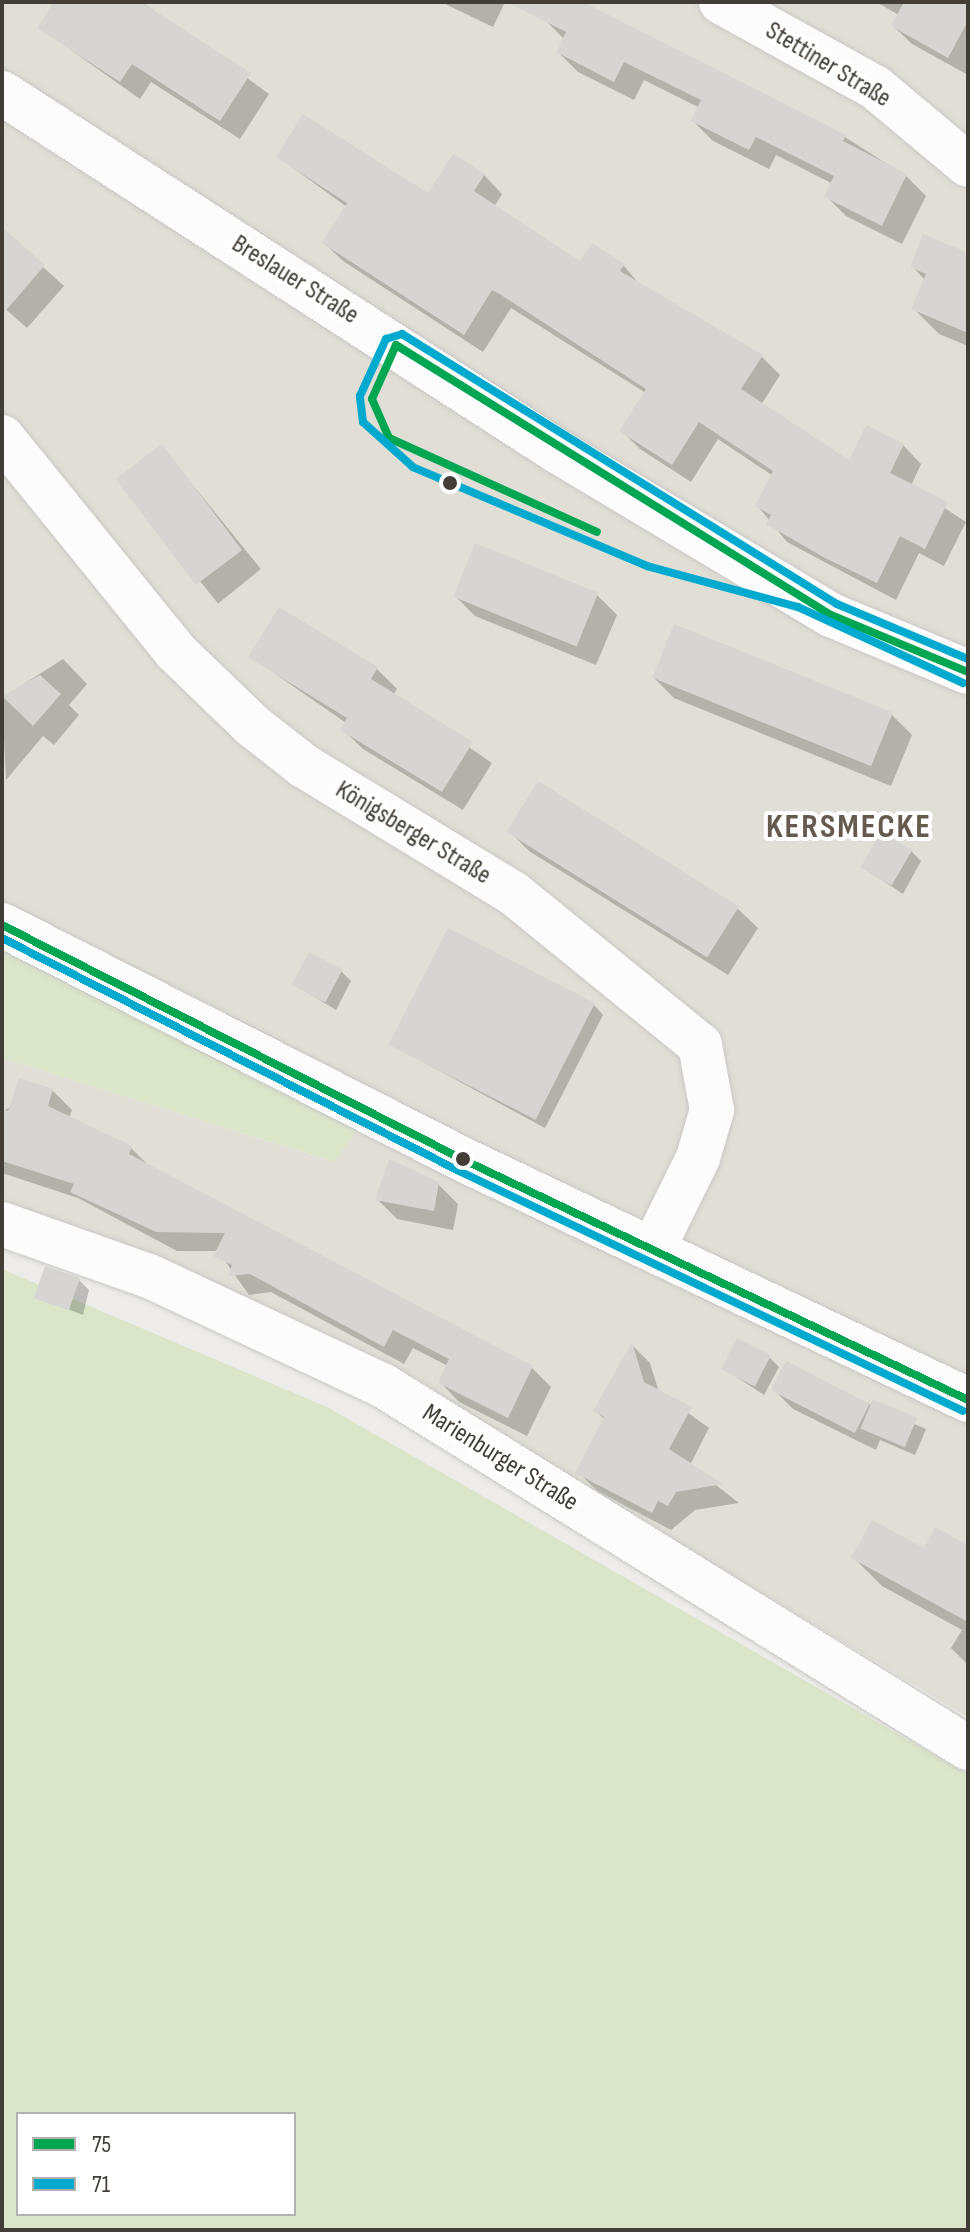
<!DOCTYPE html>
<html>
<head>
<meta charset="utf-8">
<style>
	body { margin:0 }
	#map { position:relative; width:970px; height:2232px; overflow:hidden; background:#edece8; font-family:"Sofia Sans Condensed",sans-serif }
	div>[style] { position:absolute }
	.residential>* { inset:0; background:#e1ded6 }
	.green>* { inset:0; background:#dae5ca }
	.shadow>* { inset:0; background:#0003; transform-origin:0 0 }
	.building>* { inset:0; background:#d7d5d1; transform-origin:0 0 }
	.roads { filter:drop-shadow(0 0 2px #cac8c4) drop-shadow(0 0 2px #cac8c4) }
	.minor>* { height:44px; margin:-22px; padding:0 22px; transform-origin:22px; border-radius:22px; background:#fcfcfc }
	.bus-1>* { height:8px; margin:-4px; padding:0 4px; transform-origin:4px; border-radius:4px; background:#00a651 }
	.bus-2>* { height:8px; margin:-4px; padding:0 4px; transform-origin:4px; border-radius:4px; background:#00a9ce }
	.dots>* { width:22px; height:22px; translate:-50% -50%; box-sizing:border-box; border:4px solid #fff; border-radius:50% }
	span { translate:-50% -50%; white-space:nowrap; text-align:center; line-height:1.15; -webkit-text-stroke:8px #fff; paint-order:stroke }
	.street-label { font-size:26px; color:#423d36 }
	.district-label { font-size:34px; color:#645b4e; font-weight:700; letter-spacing:2px }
	.frame { position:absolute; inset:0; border:4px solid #423d36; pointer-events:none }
	.legend { position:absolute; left:16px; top:2112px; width:280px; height:104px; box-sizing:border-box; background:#fff; border:2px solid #b3b1af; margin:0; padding:10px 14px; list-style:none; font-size:24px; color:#423d36 }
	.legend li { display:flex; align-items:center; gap:16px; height:40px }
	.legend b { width:40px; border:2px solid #b3b1af }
</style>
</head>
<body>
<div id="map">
	<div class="residential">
		<div style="clip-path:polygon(2px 2px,968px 2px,968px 1717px,409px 1381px,181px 1266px,2px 1210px,2px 1058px,334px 1162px,2px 937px)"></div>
	</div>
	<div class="green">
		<div style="clip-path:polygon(2px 937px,358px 1127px,335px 1162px,2px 1058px)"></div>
		<div style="clip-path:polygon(evenodd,2px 1269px,327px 1407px,968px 1774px,968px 2230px,2px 2230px,2px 1269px,18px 2114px,294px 2114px,294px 2214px,18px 2214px,18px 2114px)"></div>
	</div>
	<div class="shadow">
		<div style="clip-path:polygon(57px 2px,142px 2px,269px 94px,240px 139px,151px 82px,140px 99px,40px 28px)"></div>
		<div style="clip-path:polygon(441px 2px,505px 2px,493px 27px)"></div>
		<div style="clip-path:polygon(552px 2px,578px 2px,845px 137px,906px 176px,926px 196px,902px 244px,846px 216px,826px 196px,833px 184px,776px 155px,769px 169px,713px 141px,693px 121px,700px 108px,644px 80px,634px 100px,578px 72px,558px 52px,564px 39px,544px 19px)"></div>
		<div style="clip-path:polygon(876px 2px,968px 2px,968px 75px,912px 44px,893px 26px,899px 15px)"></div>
		<div style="clip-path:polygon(278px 157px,429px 196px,484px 175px,502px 194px,494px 207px,581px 263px,624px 266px,641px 286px,762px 357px,780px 375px,761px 405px,850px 463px,903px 445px,921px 464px,911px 486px,966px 522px,944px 566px,919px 553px,896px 600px,787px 542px,757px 505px,773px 476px,718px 439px,691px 482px,640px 449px,622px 431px,646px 393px,511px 308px,483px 352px,343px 261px,324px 243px,347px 207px)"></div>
		<div style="clip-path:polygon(2px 230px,64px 286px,27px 328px,2px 306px)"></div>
		<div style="clip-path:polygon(968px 254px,968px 346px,939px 334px,913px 308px,925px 280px,912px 266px)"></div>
		<div style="left:162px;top:447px;width:157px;height:55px;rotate:51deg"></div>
		<div style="clip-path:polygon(597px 595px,617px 615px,596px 665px,475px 616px,455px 596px)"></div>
		<div style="clip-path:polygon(675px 626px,892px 715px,912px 735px,891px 786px,674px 698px,654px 678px)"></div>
		<div style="clip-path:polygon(251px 657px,377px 669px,397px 689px,393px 695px,492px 763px,463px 810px,363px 749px,343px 730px,346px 723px)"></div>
		<div style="clip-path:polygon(63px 659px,87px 684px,69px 705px,79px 715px,54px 745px,43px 736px,6px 780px,2px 698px)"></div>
		<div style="clip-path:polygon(538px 784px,738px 909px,758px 928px,728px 975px,529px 851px,509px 831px)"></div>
		<div style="clip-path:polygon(911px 851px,921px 861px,903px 894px,864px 868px)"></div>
		<div style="clip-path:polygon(341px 971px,351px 981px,336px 1010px,295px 985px)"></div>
		<div style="clip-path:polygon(594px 1005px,603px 1015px,545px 1128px,390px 1044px)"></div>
		<div style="clip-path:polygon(52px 1090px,72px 1110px,69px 1118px,131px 1148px,150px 1167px,532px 1368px,551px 1387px,527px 1436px,459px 1402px,440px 1382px,448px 1366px,413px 1348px,404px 1364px,271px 1292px,249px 1295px,218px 1251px,177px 1251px,78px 1198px,2px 1173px,2px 1111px)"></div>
		<div style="clip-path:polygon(438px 1184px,458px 1204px,453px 1230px,397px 1219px,377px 1199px)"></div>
		<div style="clip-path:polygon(79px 1280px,89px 1290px,83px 1315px,39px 1298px)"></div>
		<div style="clip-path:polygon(632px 1345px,650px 1363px,659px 1392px,709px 1428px,690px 1465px,739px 1503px,695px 1510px,671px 1530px,597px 1491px,578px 1472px,605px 1420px,596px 1411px)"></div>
		<div style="clip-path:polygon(769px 1357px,779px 1367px,764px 1395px,723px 1368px)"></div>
		<div style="clip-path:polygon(773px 1389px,869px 1404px,926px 1429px,915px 1455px,880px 1440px,876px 1450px,793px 1409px)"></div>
		<div style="clip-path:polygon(968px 1547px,968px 1665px,951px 1648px,962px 1630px,882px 1586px,854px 1558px)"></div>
	</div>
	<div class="building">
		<div style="clip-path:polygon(54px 2px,141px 2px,251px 73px,220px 121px,132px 64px,120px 82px,37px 28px)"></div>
		<div style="clip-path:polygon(507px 2px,583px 2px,846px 135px,843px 141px,907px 174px,882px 226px,824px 197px,834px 176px,756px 137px,749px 150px,691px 121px,701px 100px,624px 62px,614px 82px,556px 52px,566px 32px)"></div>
		<div style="clip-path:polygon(904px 2px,968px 2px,968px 21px,948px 58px,891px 26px)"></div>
		<div style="clip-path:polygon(303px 114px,428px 193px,453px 154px,485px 174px,474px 191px,580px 261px,592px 243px,625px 264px,620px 271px,763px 355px,741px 389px,849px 460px,866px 425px,904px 444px,890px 473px,948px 502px,925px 549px,900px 536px,877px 583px,825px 558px,766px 524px,771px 515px,755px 506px,773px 471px,699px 422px,672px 465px,619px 431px,646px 389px,498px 293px,492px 290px,464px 335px,322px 243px,347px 203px,276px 157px)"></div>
		<div style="clip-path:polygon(2px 227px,45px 265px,2px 315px)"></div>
		<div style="clip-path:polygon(923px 234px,968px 253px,968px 333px,911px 309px,926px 274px,910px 267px)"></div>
		<div style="left:162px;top:444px;width:133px;height:58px;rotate:53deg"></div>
		<div style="left:475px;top:543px;width:133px;height:58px;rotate:22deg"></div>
		<div style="clip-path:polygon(279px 607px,378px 667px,371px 679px,473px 742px,442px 792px,340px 730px,347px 718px,248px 657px)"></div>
		<div style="left:674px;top:624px;width:236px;height:58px;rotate:22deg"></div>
		<div style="clip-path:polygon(40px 675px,61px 694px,33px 726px,2px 696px)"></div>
		<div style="left:538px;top:781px;width:237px;height:60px;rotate:32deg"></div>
		<div style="left:881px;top:832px;width:36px;height:41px;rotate:30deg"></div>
		<div style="left:448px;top:928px;width:165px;height:131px;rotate:27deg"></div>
		<div style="left:309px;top:952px;width:38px;height:37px;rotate:28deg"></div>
		<div style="clip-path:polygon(19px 1078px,53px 1089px,48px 1106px,132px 1146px,129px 1154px,533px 1366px,508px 1418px,438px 1383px,449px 1359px,393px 1330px,384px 1347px,250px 1274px,228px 1276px,232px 1265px,213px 1256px,225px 1233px,156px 1232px,70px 1192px,74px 1184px,2px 1161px,2px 1109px,8px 1111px)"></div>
		<div style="clip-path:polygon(389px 1159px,439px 1182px,434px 1211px,375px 1200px)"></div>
		<div style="left:45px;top:1266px;width:37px;height:34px;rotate:19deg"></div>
		<div style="left:737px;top:1338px;width:38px;height:35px;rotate:27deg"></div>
		<div style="clip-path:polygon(632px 1342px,644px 1382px,692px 1407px,669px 1449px,723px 1484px,676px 1492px,668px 1506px,658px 1501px,652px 1513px,575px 1473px,604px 1417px,593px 1411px)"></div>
		<div style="left:786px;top:1361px;width:94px;height:33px;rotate:27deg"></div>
		<div style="left:873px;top:1399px;width:48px;height:32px;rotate:23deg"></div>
		<div style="clip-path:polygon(872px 1520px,924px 1548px,935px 1527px,968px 1545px,968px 1622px,851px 1558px)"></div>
	</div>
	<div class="roads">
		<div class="minor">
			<div style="left:721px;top:2px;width:177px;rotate:29deg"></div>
			<div style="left:876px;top:88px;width:120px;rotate:39.9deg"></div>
			<div style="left:2px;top:93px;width:660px;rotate:32.82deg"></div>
			<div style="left:557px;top:451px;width:319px;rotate:30.9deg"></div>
			<div style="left:831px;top:615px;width:148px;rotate:22.6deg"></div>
			<div style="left:2px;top:437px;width:275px;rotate:51deg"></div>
			<div style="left:175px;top:651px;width:108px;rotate:43.9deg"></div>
			<div style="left:253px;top:726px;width:65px;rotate:38.1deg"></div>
			<div style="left:304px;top:766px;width:245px;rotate:31.3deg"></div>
			<div style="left:513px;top:893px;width:241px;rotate:39.1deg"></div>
			<div style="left:700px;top:1045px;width:66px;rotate:79.5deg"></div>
			<div style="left:712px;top:1110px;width:50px;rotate:106.3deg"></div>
			<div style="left:698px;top:1158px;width:102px;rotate:116.3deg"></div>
			<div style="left:2px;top:925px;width:518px;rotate:26.96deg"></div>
			<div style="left:464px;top:1160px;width:558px;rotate:25.46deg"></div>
			<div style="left:2px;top:1224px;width:156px;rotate:19.5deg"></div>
			<div style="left:149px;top:1276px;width:257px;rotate:25.1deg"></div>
			<div style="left:382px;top:1385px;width:689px;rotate:31.78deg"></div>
		</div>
	</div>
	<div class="bus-1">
		<div style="left:396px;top:345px;width:512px;rotate:31.83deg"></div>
		<div style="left:831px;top:615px;width:148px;rotate:22.6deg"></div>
		<div style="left:396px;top:345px;width:59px;rotate:114deg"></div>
		<div style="left:372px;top:399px;width:43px;rotate:66.4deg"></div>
		<div style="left:389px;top:438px;width:228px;rotate:24.3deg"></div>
		<div style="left:2px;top:925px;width:518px;rotate:26.96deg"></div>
		<div style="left:464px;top:1160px;width:558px;rotate:25.46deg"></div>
	</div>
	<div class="bus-2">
		<div style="left:963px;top:683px;width:182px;rotate:-155.3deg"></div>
		<div style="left:798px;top:607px;width:156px;rotate:-164.8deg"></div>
		<div style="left:647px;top:566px;width:254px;rotate:-157.1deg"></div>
		<div style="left:413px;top:467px;width:67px;rotate:-138deg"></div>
		<div style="left:363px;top:422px;width:26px;rotate:-97deg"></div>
		<div style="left:360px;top:396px;width:63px;rotate:-65.5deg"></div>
		<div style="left:386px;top:339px;width:17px;rotate:-17deg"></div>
		<div style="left:402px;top:334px;width:512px;rotate:31.83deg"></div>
		<div style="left:837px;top:604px;width:142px;rotate:22.8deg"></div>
		<div style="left:2px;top:938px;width:513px;rotate:27.01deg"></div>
		<div style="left:459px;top:1171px;width:558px;rotate:25.46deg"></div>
	</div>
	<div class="dots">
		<div style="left:450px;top:483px;background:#423d36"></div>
		<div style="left:463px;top:1159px;background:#423d36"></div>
	</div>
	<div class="street-label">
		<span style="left:828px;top:65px;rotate:31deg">Stettiner Straße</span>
		<span style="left:295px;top:280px;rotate:32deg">Breslauer Straße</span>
		<span style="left:413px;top:833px;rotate:31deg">Königsberger Straße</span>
		<span style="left:500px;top:1458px;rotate:32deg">Marienburger Straße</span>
	</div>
	<div class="district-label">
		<span style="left:849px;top:827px">KERSMECKE</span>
	</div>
	<div class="frame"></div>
	<ul class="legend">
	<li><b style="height:10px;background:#00a651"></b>75</li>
	<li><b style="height:10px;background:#00a9ce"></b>71</li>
	</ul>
</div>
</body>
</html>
